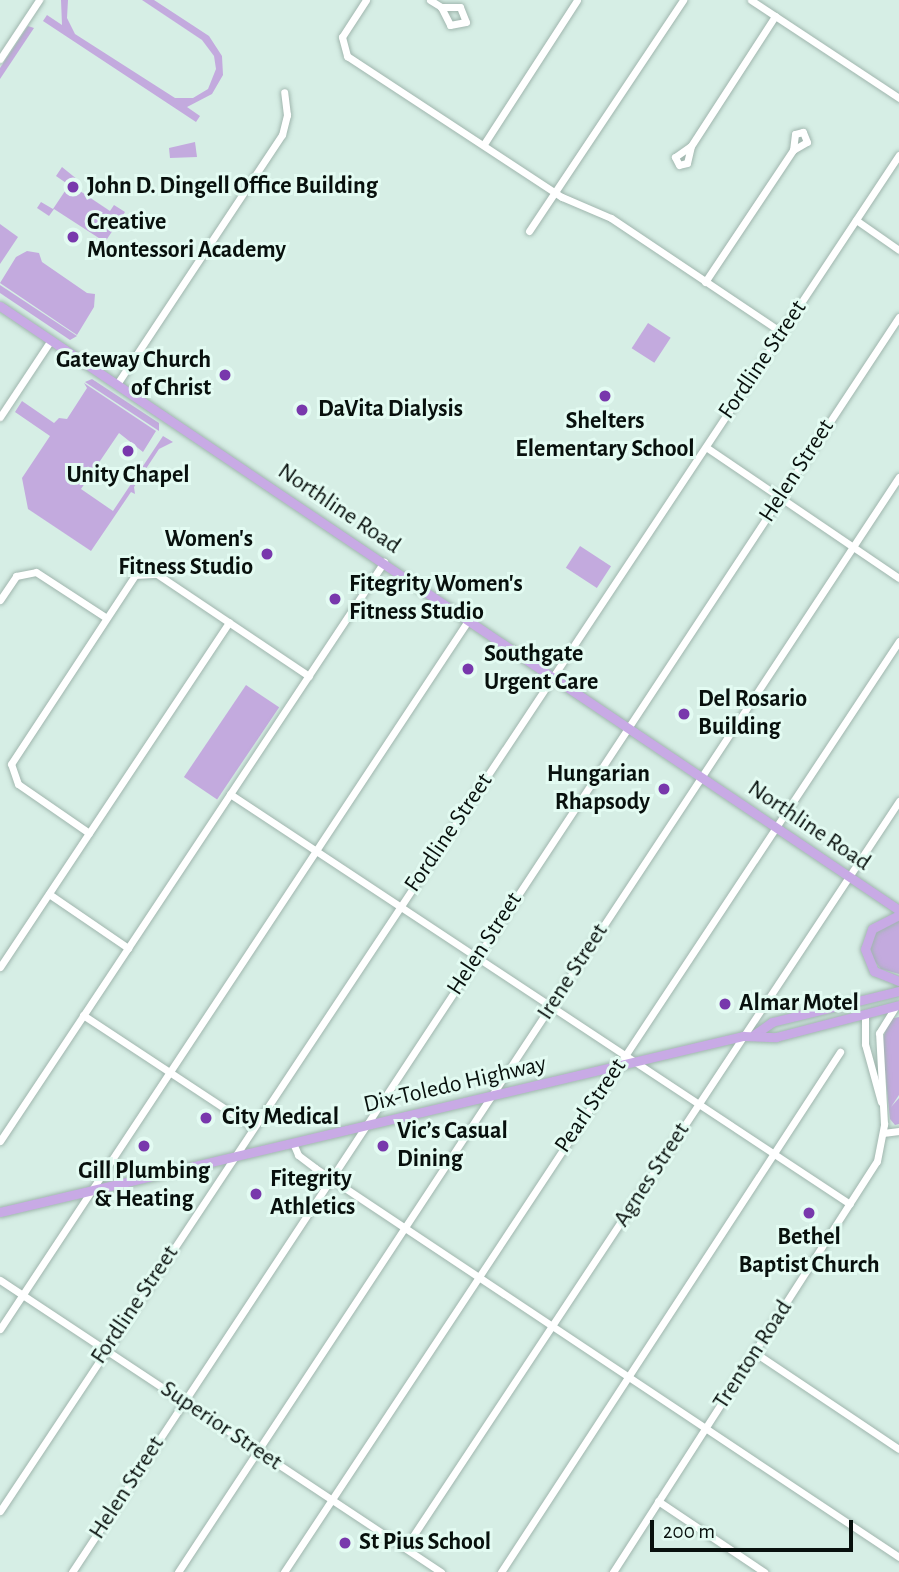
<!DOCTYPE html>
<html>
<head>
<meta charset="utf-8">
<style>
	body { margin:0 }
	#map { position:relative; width:899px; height:1572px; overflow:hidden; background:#d6eee5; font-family:"Alegreya Sans",sans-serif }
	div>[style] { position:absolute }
	.green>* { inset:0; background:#c3aade; transform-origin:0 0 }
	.roads { filter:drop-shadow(0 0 2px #a0b6ae) drop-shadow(0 0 2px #a0b6ae) }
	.minor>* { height:7px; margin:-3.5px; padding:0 3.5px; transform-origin:3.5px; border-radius:3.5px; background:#fff }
	.major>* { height:9px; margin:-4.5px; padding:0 4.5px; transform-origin:4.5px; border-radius:4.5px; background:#c8aae5 }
	.dots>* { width:19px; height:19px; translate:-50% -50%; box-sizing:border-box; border:4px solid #e3fbf2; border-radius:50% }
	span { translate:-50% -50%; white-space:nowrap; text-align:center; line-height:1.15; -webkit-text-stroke:6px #e3fbf2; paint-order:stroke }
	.poi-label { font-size:24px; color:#08100d; font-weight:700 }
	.left { translate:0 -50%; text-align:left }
	.right { translate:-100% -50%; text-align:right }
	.street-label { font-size:24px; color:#08100d }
	.scale { position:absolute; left:650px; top:1520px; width:203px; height:32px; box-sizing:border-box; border:4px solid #08100d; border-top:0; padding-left:9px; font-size:21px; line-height:24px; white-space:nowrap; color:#08100d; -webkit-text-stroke:5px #e3fbf2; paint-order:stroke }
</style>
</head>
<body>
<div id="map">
	<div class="green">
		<div style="clip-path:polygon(61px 0,68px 0,67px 18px,75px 34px,175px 98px,193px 98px,208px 89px,216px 69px,214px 56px,202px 40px,142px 0,154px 0,209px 36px,222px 56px,223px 75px,212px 94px,187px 107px,200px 116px,196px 122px,43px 21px,47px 15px,62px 25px)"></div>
		<div style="clip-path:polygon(28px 26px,34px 28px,0 79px,0 68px)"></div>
		<div style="clip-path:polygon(195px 142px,197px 157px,170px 158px,169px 148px)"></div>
		<div style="clip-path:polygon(62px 167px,78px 180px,74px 187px,110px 211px,114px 205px,125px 212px,105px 242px,54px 209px,49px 216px,37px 208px,41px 202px,53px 209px,69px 185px,56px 176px)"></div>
		<div style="clip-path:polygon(0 224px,18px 237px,0 264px)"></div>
		<div style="clip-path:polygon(27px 251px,39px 253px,42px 262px,87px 293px,95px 294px,94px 307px,77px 335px,0 283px,16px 257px)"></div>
		<div style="clip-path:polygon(0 285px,77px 336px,70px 340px,0 293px)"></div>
		<div style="left:648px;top:323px;width:27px;height:30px;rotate:33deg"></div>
		<div style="clip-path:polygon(92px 379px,159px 423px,159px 431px,85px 382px)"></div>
		<div style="clip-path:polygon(84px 383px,156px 431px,143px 452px,119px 433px,81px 489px,113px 511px,163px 436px,173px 442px,159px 449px,134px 487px,135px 494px,131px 492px,91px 551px,28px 509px,22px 478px,50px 436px,15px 412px,22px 401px,54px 423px,59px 418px,67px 419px,87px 388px)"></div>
		<div style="left:580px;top:546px;width:37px;height:26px;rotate:33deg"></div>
		<div style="left:246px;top:685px;width:40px;height:111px;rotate:34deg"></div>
		<div style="clip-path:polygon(894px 920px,899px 921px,899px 974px,881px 969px,868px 953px,875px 930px)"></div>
		<div style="clip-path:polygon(899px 1017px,899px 1095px,891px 1107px,899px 1098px,899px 1124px,895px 1125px,890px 1119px,882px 1041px,890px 1019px)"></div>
	</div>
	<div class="roads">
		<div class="minor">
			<div style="left:366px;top:0;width:44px;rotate:123deg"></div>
			<div style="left:342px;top:37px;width:20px;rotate:75deg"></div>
			<div style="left:347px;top:56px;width:257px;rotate:33.3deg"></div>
			<div style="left:562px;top:197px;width:53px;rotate:23.2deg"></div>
			<div style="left:611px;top:218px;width:205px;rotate:33.8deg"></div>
			<div style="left:430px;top:0;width:13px;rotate:32deg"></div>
			<div style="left:441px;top:7px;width:20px;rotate:63deg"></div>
			<div style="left:450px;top:25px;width:16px;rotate:-11deg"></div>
			<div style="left:466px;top:22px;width:16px;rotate:-112deg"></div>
			<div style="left:460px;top:7px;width:19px;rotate:180deg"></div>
			<div style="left:751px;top:0;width:178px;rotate:33.5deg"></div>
			<div style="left:0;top:59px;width:71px;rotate:-56.5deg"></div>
			<div style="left:484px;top:144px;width:171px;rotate:-57.1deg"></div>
			<div style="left:691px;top:146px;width:17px;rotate:103deg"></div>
			<div style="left:687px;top:163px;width:8px;rotate:166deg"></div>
			<div style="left:679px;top:165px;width:9px;rotate:-117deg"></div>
			<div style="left:675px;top:157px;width:19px;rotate:-35deg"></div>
			<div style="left:691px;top:146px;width:155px;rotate:-57.1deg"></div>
			<div style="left:856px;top:220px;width:52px;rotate:34.9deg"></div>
			<div style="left:529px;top:231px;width:278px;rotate:-56.3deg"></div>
			<div style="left:705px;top:282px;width:159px;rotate:-56.3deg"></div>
			<div style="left:793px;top:150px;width:16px;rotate:-30deg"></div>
			<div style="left:807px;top:142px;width:11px;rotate:-112deg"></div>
			<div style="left:803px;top:132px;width:8px;rotate:166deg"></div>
			<div style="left:795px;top:134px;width:16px;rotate:97deg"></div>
			<div style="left:117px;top:384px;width:299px;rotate:-56.5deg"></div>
			<div style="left:282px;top:135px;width:21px;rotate:-76deg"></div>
			<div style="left:287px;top:115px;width:23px;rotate:-97deg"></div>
			<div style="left:0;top:417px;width:92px;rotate:-56.5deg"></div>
			<div style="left:706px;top:447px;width:233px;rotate:34.2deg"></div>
			<div style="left:0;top:600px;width:29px;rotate:-56deg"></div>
			<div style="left:16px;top:576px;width:20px;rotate:-11deg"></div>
			<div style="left:36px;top:572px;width:82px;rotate:33.1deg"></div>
			<div style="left:230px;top:794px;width:743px;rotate:33.48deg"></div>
			<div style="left:89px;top:833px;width:86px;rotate:-145.4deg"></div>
			<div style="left:18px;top:784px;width:21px;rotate:-109deg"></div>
			<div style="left:11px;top:764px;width:226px;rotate:-56.7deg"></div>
			<div style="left:135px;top:575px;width:22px;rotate:-3deg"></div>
			<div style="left:157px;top:574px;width:183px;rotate:33.9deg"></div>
			<div style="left:49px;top:894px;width:96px;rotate:34.4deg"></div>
			<div style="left:0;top:967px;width:414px;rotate:-56.4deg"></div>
			<div style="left:865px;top:1014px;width:30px;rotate:90deg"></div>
			<div style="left:865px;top:1044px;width:60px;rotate:74.6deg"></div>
			<div style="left:83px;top:1015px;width:204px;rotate:33.4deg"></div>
			<div style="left:883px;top:1133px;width:16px;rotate:-7deg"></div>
			<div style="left:0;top:1141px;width:695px;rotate:-56.45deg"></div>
			<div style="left:293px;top:1143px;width:13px;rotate:67deg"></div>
			<div style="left:298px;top:1155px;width:21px;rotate:37deg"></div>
			<div style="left:315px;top:1168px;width:702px;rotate:33.67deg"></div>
			<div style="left:0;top:1280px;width:529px;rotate:33.51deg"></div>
			<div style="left:0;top:1329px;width:851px;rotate:-56.55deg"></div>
			<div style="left:754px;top:1352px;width:174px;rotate:33.8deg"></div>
			<div style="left:658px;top:1501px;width:128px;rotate:33.8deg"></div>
			<div style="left:0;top:1511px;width:1627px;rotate:-56.46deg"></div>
			<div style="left:405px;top:1548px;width:896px;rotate:-56.52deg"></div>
			<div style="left:72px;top:1572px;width:1503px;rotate:-56.62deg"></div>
			<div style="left:178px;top:1572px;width:1311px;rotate:-56.64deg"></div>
			<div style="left:284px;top:1572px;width:1116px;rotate:-56.55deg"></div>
			<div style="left:501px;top:1572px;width:621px;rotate:-56.9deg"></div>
			<div style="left:613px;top:1572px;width:488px;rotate:-57.3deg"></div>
			<div style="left:877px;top:1161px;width:38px;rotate:-79deg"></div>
			<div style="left:884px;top:1124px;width:91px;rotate:-93.1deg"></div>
			<div style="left:879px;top:1033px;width:32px;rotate:-58deg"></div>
		</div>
		<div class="major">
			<div style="left:0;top:306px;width:1083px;rotate:33.9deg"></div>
			<div style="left:899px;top:915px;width:30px;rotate:153deg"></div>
			<div style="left:872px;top:929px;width:21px;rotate:109deg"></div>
			<div style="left:865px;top:949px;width:24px;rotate:68deg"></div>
			<div style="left:874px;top:971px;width:27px;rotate:22deg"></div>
			<div style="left:755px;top:1034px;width:21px;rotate:-35deg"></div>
			<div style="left:772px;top:1022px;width:131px;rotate:-13.7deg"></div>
			<div style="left:0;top:1212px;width:764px;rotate:-13.33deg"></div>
			<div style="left:743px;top:1036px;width:33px;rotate:2deg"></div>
			<div style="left:776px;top:1037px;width:127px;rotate:-14.6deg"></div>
		</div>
	</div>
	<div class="dots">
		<div style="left:73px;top:187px;background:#7838ac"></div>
		<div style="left:73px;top:237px;background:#7838ac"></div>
		<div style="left:225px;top:375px;background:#7838ac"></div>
		<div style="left:605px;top:396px;background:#7838ac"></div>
		<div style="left:302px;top:410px;background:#7838ac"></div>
		<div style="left:128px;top:451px;background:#7838ac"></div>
		<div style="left:267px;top:554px;background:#7838ac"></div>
		<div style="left:335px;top:599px;background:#7838ac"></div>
		<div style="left:468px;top:669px;background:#7838ac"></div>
		<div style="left:684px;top:714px;background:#7838ac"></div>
		<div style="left:664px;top:789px;background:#7838ac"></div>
		<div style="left:725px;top:1004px;background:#7838ac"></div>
		<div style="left:206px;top:1118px;background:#7838ac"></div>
		<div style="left:144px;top:1146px;background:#7838ac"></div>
		<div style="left:383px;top:1146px;background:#7838ac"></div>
		<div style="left:256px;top:1194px;background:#7838ac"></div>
		<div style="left:809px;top:1213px;background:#7838ac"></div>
		<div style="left:345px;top:1543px;background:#7838ac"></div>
	</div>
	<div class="poi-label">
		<span class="left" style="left:87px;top:187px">John D. Dingell Office Building</span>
		<span class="left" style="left:87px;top:237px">Creative<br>Montessori Academy</span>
		<span class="right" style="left:211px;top:375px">Gateway Church<br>of Christ</span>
		<span class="left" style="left:318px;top:410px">DaVita Dialysis</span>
		<span style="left:605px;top:436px">Shelters<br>Elementary School</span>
		<span style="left:128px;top:476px">Unity Chapel</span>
		<span class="right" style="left:253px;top:554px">Women's<br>Fitness Studio</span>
		<span class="left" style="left:349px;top:599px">Fitegrity Women's<br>Fitness Studio</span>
		<span class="left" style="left:484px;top:669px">Southgate<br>Urgent Care</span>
		<span class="left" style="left:698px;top:714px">Del Rosario<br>Building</span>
		<span class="right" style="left:650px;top:789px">Hungarian<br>Rhapsody</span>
		<span class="left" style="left:739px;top:1004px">Almar Motel</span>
		<span class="left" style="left:222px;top:1118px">City Medical</span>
		<span class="left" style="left:397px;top:1146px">Vic’s Casual<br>Dining</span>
		<span style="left:144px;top:1186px">Gill Plumbing<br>&amp; Heating</span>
		<span class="left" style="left:270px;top:1194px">Fitegrity<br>Athletics</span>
		<span style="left:809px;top:1252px">Bethel<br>Baptist Church</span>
		<span class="left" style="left:359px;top:1543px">St Pius School</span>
	</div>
	<div class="street-label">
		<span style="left:763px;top:360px;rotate:-56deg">Fordline Street</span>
		<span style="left:797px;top:471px;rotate:-57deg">Helen Street</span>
		<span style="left:339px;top:509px;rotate:34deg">Northline Road</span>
		<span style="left:809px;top:826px;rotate:34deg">Northline Road</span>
		<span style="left:449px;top:833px;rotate:-56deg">Fordline Street</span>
		<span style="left:485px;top:944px;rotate:-57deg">Helen Street</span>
		<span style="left:573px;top:972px;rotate:-57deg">Irene Street</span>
		<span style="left:455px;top:1085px;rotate:-13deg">Dix-Toledo Highway</span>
		<span style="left:591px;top:1106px;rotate:-56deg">Pearl Street</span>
		<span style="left:652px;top:1175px;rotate:-57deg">Agnes Street</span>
		<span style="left:135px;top:1305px;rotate:-56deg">Fordline Street</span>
		<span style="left:753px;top:1355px;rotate:-57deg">Trenton Road</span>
		<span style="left:221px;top:1426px;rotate:34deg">Superior Street</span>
		<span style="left:127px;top:1488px;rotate:-57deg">Helen Street</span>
	</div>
	<div class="scale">200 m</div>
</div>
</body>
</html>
